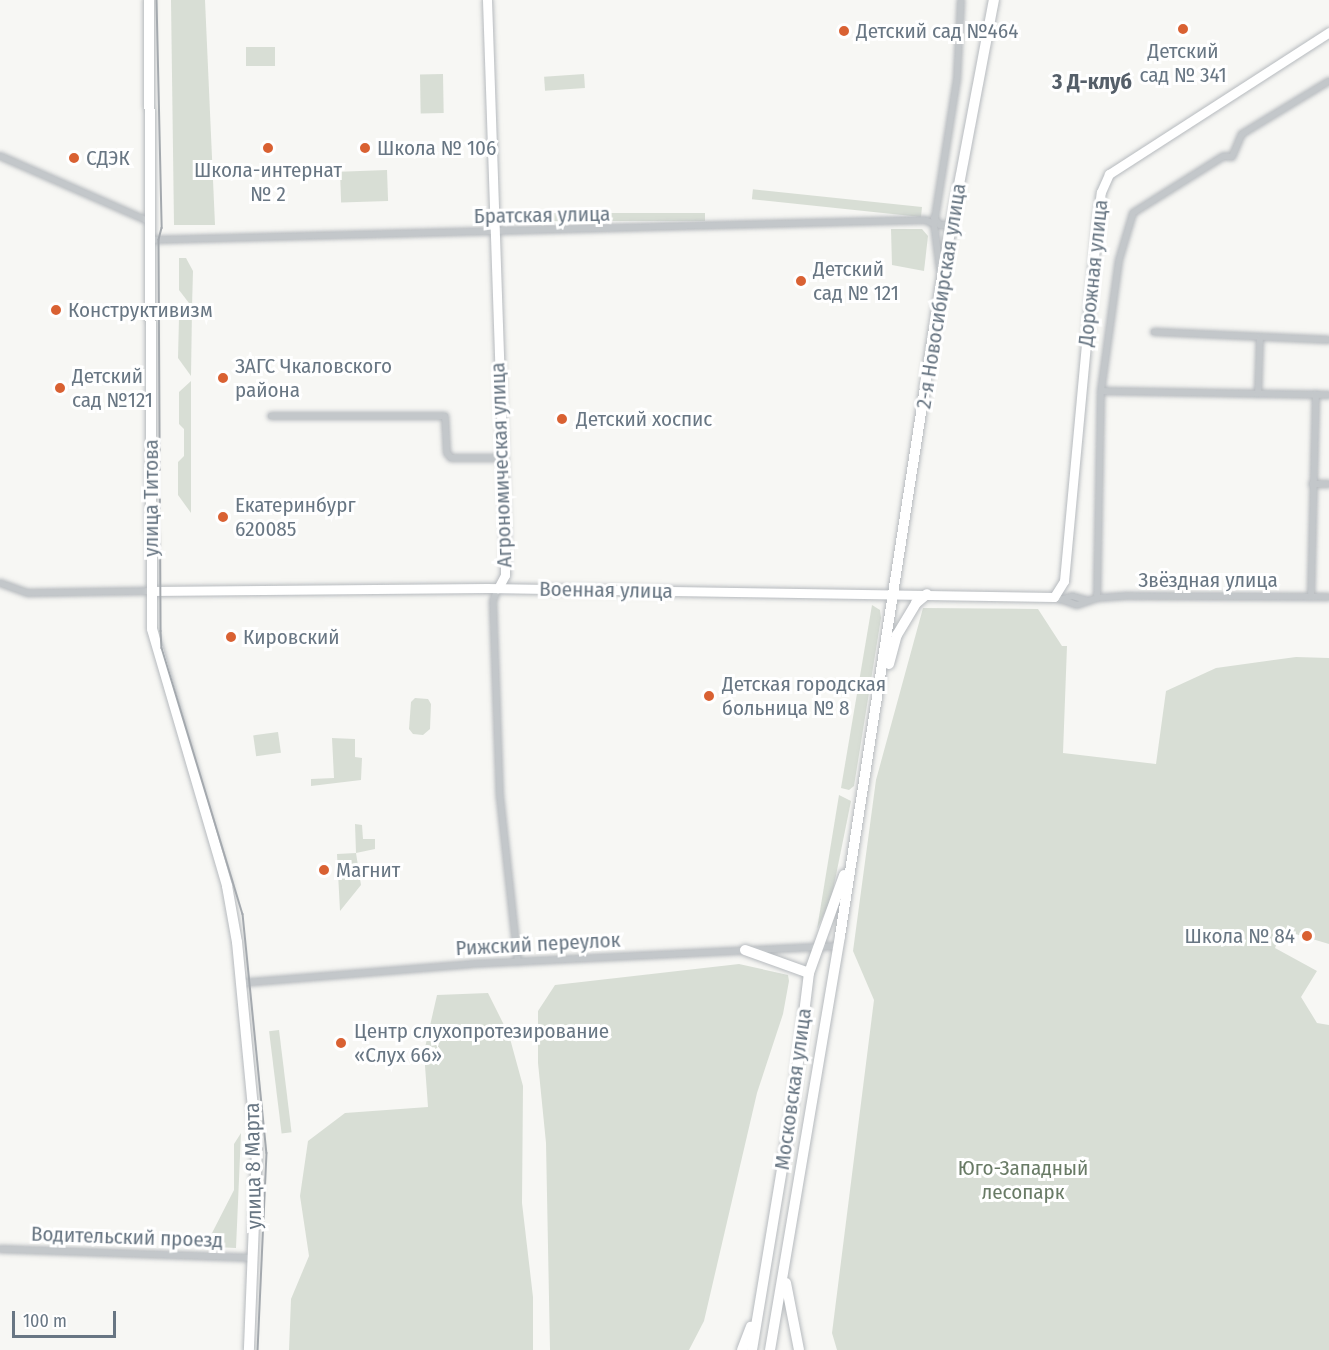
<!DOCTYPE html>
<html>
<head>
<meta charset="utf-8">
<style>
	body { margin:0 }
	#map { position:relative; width:1329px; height:1350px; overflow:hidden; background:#f7f7f4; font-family:"Fira Sans Condensed",sans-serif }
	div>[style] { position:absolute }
	.green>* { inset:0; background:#d8ded5; transform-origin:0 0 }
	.roads { filter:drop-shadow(0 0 2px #b6babe) drop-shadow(0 0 2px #b6babe) }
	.street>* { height:6px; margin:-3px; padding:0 3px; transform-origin:3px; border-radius:3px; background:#c3c7ca }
	.secondary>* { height:9px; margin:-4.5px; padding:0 4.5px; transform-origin:4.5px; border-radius:4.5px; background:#fff }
	.primary>* { height:10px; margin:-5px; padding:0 5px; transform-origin:5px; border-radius:5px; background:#fff }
	.tram>* { height:1.5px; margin:-0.75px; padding:0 0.75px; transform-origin:0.75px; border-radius:0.75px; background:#a4a9ae }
	.dots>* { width:16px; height:16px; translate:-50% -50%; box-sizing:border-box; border:3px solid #fff; border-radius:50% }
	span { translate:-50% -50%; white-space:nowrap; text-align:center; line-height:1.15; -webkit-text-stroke:6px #fff; paint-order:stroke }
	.poi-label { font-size:21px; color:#687683 }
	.left { translate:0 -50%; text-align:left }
	.right { translate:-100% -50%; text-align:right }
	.street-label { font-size:21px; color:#687683 }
	.park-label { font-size:21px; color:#697b66 }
	.neighbourhood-label { font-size:22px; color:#555f69; font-weight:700 }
	.scale { position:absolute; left:12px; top:1311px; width:104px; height:27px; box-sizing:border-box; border:3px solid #687683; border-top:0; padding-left:8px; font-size:18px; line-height:21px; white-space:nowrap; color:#687683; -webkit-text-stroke:4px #fff; paint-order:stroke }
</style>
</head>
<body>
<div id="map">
	<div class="green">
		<div style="clip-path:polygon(171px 0,205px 0,215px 225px,174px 225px)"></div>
		<div style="left:246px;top:47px;width:29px;height:19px"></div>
		<div style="left:443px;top:74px;width:39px;height:23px;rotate:89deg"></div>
		<div style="left:584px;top:74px;width:14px;height:40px;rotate:86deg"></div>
		<div style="left:387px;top:170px;width:31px;height:47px;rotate:88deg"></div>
		<div style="left:922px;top:207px;width:10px;height:170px;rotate:96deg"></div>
		<div style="left:705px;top:213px;width:8px;height:199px;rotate:90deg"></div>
		<div style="clip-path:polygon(891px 229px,922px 229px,928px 236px,924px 271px,892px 265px)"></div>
		<div style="clip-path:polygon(179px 258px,186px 258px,193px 271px,192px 307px,179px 290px)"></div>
		<div style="clip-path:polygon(192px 309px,191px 376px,178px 358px,179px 318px)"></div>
		<div style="clip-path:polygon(191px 381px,191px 513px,178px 495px,178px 462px,184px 456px,184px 429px,179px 424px,179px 392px)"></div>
		<div style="clip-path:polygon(872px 605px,880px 610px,881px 618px,854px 786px,849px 790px,841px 788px)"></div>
		<div style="clip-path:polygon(923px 608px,1038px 609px,1062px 646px,1067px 646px,1063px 753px,1156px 764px,1166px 691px,1216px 668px,1296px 657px,1329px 658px,1329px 944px,1282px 930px,1275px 948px,1317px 971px,1301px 997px,1317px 1023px,1329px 1025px,1329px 1350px,837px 1350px,832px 1333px,874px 1000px,853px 951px,876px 780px)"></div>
		<div style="clip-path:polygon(415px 698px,428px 699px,431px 704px,430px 729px,423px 735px,413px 734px,409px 729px,411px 702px)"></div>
		<div style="left:278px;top:732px;width:21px;height:25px;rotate:82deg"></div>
		<div style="clip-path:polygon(332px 738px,355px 739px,355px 757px,362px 758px,361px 780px,311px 786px,311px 779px,334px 778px)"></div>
		<div style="clip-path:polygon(839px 795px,851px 801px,831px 900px,817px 929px)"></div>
		<div style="clip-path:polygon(355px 824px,362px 825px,363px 839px,375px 839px,375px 849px,356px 853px,361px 885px,340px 911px,337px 854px,356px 853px)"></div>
		<div style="clip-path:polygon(739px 964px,788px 975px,789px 981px,783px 1014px,757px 1093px,704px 1321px,689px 1350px,550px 1350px,546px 1143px,538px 1063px,538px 1011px,555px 985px)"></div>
		<div style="clip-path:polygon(488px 993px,509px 1035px,523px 1086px,522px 1203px,533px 1297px,533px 1350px,289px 1350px,291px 1299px,309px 1256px,300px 1196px,308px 1141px,345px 1113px,428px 1107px,424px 1052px,437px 995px)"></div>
		<div style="left:279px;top:1030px;width:103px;height:10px;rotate:83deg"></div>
		<div style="clip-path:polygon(241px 1133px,236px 1248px,216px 1247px,212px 1233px,234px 1190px,234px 1144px)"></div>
	</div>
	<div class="roads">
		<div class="street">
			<div style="left:0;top:156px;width:164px;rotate:23.7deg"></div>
			<div style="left:934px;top:218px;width:9px;rotate:49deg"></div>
			<div style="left:940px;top:225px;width:11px"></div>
			<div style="left:151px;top:240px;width:693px;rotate:-1.49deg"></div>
			<div style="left:844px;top:222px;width:81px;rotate:-1.4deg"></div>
			<div style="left:925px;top:220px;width:10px;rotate:24deg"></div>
			<div style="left:940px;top:270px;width:46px;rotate:-97.4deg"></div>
			<div style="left:934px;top:224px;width:147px;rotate:-81deg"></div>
			<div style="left:957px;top:79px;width:79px;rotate:-87.1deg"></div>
			<div style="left:1154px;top:332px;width:175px;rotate:2.6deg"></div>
			<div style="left:1101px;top:391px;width:228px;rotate:1deg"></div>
			<div style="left:1258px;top:394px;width:56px;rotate:-88deg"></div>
			<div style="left:271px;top:416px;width:174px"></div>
			<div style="left:445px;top:416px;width:37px;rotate:87deg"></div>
			<div style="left:447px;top:453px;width:6px;rotate:51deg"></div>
			<div style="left:451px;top:458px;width:49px"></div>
			<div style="left:1312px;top:484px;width:17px"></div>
			<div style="left:0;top:583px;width:30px;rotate:20deg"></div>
			<div style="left:28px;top:593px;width:123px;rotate:-0.9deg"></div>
			<div style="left:498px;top:588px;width:14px;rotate:111deg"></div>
			<div style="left:493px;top:601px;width:196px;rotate:88deg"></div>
			<div style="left:500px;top:797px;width:166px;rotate:83.8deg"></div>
			<div style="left:1054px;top:597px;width:24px;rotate:19deg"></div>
			<div style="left:1077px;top:605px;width:21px;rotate:-19deg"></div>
			<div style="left:1097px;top:598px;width:32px;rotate:-4deg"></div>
			<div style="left:1129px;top:596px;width:200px;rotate:0.3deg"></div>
			<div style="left:1311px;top:597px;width:203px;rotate:-88.6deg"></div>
			<div style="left:1097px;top:598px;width:207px;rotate:-88.9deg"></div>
			<div style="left:1101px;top:391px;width:132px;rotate:-82.2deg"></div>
			<div style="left:1119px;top:260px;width:49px;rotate:-73.4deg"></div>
			<div style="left:1133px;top:213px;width:107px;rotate:-32.1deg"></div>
			<div style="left:1224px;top:156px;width:8px;rotate:7deg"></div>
			<div style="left:1232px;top:157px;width:25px;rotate:-67deg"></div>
			<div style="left:1242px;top:134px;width:102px;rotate:-31.3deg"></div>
			<div style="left:1060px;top:600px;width:13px;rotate:-18deg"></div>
			<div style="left:1072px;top:596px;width:17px;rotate:17deg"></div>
			<div style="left:241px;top:983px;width:230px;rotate:-4.7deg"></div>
			<div style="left:470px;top:964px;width:368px;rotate:-2.8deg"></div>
			<div style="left:0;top:1249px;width:253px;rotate:2deg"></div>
		</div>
		<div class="secondary">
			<div style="left:487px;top:0;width:531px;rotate:88.06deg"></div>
			<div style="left:505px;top:531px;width:44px;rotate:90deg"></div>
			<div style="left:505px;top:575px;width:15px;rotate:118deg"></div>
			<div style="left:151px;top:591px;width:336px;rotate:-0.5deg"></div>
			<div style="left:487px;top:588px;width:567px;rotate:0.91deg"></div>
			<div style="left:1054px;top:597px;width:19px;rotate:-58deg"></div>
			<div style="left:1064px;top:581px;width:368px;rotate:-84.7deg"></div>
			<div style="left:1098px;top:215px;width:23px;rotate:-83deg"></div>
			<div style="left:1101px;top:192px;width:20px;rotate:-66deg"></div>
			<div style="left:1109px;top:174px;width:262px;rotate:-32.8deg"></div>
		</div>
		<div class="primary">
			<div style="left:149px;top:0;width:629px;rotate:89.73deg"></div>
			<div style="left:152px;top:629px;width:268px;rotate:73.7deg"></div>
			<div style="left:227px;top:886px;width:57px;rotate:79.9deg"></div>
			<div style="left:237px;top:942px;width:207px;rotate:84.5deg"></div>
			<div style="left:257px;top:1148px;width:202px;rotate:92.3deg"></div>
			<div style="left:889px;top:664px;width:30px;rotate:-75deg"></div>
			<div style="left:897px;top:635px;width:37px;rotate:-59deg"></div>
			<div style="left:916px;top:603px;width:14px;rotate:-39deg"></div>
			<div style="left:745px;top:950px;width:68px;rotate:19.8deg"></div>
			<div style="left:786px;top:1283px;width:68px;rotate:79deg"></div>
			<div style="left:742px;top:1350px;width:25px;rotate:-69deg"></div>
			<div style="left:752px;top:1350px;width:258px;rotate:-80.6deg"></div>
			<div style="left:794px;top:1095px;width:123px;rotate:-83deg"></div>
			<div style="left:809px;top:973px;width:104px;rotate:-70.3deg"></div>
			<div style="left:770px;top:1350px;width:420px;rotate:-80.4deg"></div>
			<div style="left:840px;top:936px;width:680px;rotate:-81.2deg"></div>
			<div style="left:944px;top:264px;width:269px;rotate:-79.3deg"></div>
		</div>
	</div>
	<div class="tram">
		<div style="left:157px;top:0;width:228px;rotate:88.7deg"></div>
		<div style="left:162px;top:228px;width:12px;rotate:104deg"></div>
		<div style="left:159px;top:240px;width:391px;rotate:89.7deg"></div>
		<div style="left:161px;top:631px;width:17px;rotate:87deg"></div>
		<div style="left:162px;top:648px;width:278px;rotate:73.1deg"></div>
		<div style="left:243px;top:914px;width:240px;rotate:84.3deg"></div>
		<div style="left:267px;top:1153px;width:197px;rotate:92.6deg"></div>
	</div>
	<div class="dots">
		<div style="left:1183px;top:29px;background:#d96132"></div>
		<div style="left:844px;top:31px;background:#d96132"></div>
		<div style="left:268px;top:148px;background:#d96132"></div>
		<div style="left:365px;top:148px;background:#d96132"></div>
		<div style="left:74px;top:158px;background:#d96132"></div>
		<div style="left:801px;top:281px;background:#d96132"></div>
		<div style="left:56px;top:310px;background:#d96132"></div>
		<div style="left:223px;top:378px;background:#d96132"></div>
		<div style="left:60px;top:388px;background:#d96132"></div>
		<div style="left:562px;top:419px;background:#d96132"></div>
		<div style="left:223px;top:517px;background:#d96132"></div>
		<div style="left:231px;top:637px;background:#d96132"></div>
		<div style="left:709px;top:696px;background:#d96132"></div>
		<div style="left:324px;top:870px;background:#d96132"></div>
		<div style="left:1307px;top:936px;background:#d96132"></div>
		<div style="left:341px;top:1043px;background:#d96132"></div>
	</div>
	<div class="poi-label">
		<span class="left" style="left:856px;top:31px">Детский сад №464</span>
		<span style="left:1183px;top:63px">Детский<br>сад № 341</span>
		<span class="left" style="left:377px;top:148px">Школа № 106</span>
		<span class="left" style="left:86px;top:158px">СДЭК</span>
		<span style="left:268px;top:182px">Школа-интернат<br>№ 2</span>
		<span class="left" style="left:813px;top:281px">Детский<br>сад № 121</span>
		<span class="left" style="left:68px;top:310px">Конструктивизм</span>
		<span class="left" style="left:235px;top:378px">ЗАГС Чкаловского<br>района</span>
		<span class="left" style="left:72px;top:388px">Детский<br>сад №121</span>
		<span class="left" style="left:576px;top:419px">Детский хоспис</span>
		<span class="left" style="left:235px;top:517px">Екатеринбург<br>620085</span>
		<span class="left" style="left:243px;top:637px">Кировский</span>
		<span class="left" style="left:722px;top:696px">Детская городская<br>больница № 8</span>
		<span class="left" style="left:336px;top:870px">Магнит</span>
		<span class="right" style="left:1295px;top:936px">Школа № 84</span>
		<span class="left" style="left:354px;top:1043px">Центр слухопротезирование<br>«Слух 66»</span>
	</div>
	<div class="street-label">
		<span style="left:542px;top:215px;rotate:-1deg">Братская улица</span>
		<span style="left:1093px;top:273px;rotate:-84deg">Дорожная улица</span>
		<span style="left:941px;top:296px;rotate:-81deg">2-я Новосибирская улица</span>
		<span style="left:501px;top:465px;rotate:-92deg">Агрономическая улица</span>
		<span style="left:151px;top:498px;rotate:-90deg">улица Титова</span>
		<span style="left:1208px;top:580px">Звёздная улица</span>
		<span style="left:606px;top:590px;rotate:1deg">Военная улица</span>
		<span style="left:538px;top:944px;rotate:-3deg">Рижский переулок</span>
		<span style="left:793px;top:1089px;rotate:-82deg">Московская улица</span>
		<span style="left:253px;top:1166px;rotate:-91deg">улица 8 Марта</span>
		<span style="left:127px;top:1237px;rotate:2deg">Водительский проезд</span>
	</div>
	<div class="park-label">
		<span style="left:1023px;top:1180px">Юго-Западный<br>лесопарк</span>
	</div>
	<div class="neighbourhood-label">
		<span style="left:1092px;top:82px">3 Д-клуб</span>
	</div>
	<div class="scale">100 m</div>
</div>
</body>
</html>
